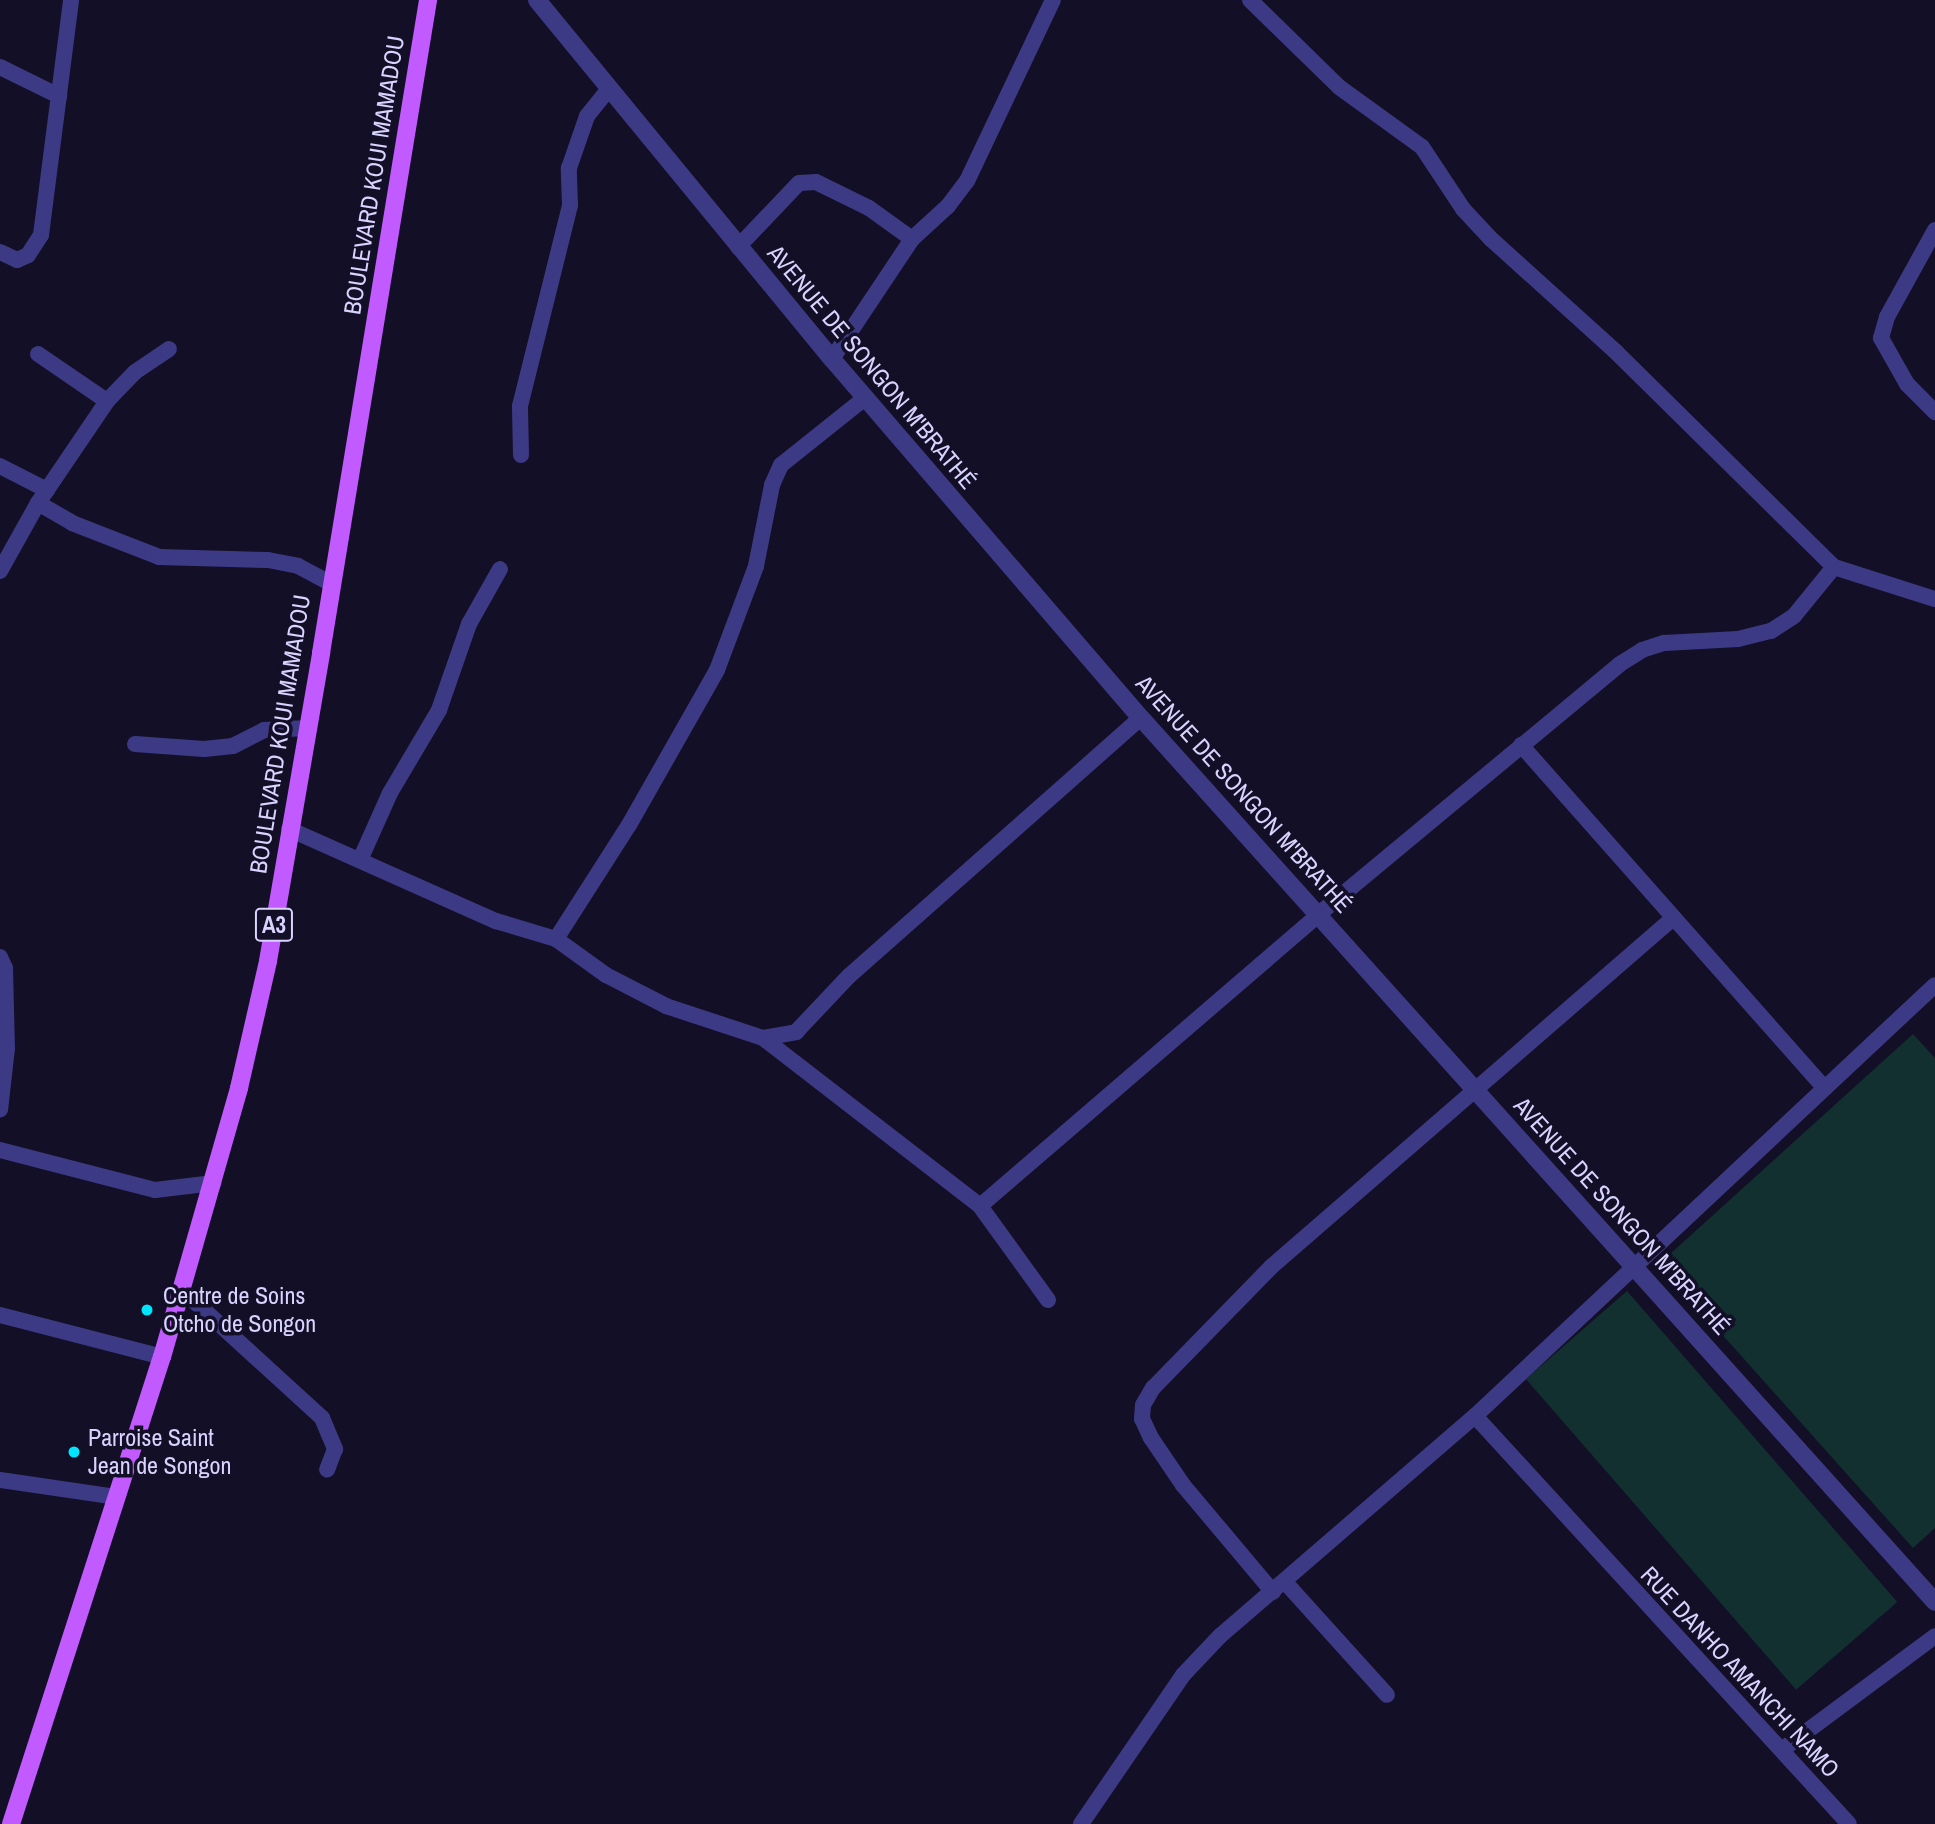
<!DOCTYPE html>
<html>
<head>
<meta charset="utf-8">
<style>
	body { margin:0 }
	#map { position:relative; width:1935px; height:1824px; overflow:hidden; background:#130f26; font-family:"Archivo Narrow",sans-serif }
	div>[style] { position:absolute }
	.green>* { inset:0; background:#12302f; transform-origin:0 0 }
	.minor>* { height:16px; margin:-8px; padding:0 8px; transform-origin:8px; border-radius:8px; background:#3d3a85 }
	.tertiary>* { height:18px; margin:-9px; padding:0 9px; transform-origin:9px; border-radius:9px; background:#3d3a85 }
	.primary>* { height:18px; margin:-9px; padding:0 9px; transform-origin:9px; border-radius:9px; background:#c25bff }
	.dots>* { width:19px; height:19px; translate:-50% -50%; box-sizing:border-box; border:4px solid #130f26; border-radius:50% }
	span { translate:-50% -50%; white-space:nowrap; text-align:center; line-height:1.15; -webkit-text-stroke:7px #130f26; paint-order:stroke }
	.shield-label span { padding:2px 5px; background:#130f26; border:2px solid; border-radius:5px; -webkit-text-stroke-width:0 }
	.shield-label { font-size:23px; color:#d9d4ff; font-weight:700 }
	.street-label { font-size:24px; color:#d9d4ff }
	.poi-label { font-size:24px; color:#d9d4ff }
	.left { translate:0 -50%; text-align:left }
</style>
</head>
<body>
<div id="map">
	<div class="green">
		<div style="clip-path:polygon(1913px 1034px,1935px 1058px,1935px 1528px,1913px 1548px,1659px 1264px)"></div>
		<div style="left:1627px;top:1291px;width:412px;height:134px;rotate:49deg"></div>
	</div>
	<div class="minor">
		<div style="left:1250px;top:0;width:124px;rotate:44.3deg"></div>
		<div style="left:1339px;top:87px;width:102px;rotate:35.9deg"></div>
		<div style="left:1422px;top:147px;width:74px;rotate:56.5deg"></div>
		<div style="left:1463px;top:209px;width:41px;rotate:47deg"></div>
		<div style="left:1491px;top:239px;width:169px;rotate:42.1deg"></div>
		<div style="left:1616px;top:352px;width:306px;rotate:44.6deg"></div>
		<div style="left:1834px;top:567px;width:106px;rotate:17.6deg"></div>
		<div style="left:0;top:67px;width:66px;rotate:26.2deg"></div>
		<div style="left:1935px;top:230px;width:99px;rotate:118.9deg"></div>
		<div style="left:1887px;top:317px;width:22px;rotate:106deg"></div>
		<div style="left:1881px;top:338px;width:53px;rotate:60.5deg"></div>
		<div style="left:1907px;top:384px;width:40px;rotate:45deg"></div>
		<div style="left:738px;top:247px;width:88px;rotate:-46.4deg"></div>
		<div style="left:799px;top:183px;width:17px;rotate:-3deg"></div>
		<div style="left:816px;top:182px;width:59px;rotate:26.1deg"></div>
		<div style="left:869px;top:208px;width:53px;rotate:35.8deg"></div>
		<div style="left:0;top:252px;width:19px;rotate:25deg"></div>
		<div style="left:17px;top:260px;width:12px;rotate:-24deg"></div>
		<div style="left:28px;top:255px;width:24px;rotate:-57deg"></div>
		<div style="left:41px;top:235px;width:237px;rotate:-82.7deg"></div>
		<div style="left:38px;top:354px;width:83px;rotate:34.3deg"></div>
		<div style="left:832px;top:359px;width:144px;rotate:-56.3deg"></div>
		<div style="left:912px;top:239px;width:49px;rotate:-42.5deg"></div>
		<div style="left:948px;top:206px;width:31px;rotate:-53deg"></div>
		<div style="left:967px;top:181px;width:200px;rotate:-64.6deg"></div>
		<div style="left:521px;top:455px;width:49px;rotate:-91.2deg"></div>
		<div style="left:520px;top:406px;width:207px;rotate:-76deg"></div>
		<div style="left:570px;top:205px;width:37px;rotate:-92deg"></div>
		<div style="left:569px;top:168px;width:55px;rotate:-70.9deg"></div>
		<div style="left:587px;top:116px;width:36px;rotate:-51deg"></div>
		<div style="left:0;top:466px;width:53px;rotate:27.1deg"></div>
		<div style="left:38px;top:503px;width:39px;rotate:30deg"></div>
		<div style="left:72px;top:523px;width:93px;rotate:21.3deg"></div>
		<div style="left:159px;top:557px;width:109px;rotate:1.6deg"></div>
		<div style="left:268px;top:560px;width:31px;rotate:11deg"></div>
		<div style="left:298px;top:566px;width:36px;rotate:28deg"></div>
		<div style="left:0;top:571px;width:78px;rotate:-60.8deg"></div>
		<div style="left:38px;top:503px;width:123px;rotate:-55.9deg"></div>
		<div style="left:107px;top:401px;width:40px;rotate:-46deg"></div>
		<div style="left:135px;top:372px;width:41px;rotate:-34.1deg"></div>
		<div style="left:135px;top:744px;width:69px;rotate:4.1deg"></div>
		<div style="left:204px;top:749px;width:29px;rotate:-6deg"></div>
		<div style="left:233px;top:746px;width:35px;rotate:-27deg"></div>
		<div style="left:264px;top:730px;width:44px;rotate:-2.6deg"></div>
		<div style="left:1521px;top:745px;width:457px;rotate:48.5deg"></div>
		<div style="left:289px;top:829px;width:227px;rotate:24deg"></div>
		<div style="left:496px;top:921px;width:63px;rotate:16.7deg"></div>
		<div style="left:556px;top:939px;width:62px;rotate:35.8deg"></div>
		<div style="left:606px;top:975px;width:68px;rotate:27.3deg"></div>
		<div style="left:666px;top:1006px;width:102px;rotate:18.3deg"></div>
		<div style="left:763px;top:1038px;width:34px;rotate:-10deg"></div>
		<div style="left:796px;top:1032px;width:77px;rotate:-46.6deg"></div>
		<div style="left:849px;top:976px;width:390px;rotate:-41.5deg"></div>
		<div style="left:360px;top:860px;width:73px;rotate:-65.9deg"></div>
		<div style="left:390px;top:793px;width:96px;rotate:-59.4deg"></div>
		<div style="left:439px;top:710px;width:91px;rotate:-70.8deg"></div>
		<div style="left:469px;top:624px;width:63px;rotate:-60.6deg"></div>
		<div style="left:556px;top:939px;width:135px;rotate:-57.4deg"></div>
		<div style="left:629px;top:825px;width:178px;rotate:-60.4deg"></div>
		<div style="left:717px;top:670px;width:111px;rotate:-69.4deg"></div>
		<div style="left:756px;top:566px;width:83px;rotate:-78.8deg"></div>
		<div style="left:772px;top:485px;width:22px;rotate:-66deg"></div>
		<div style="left:781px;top:465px;width:107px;rotate:-38.6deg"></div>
		<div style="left:0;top:957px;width:12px;rotate:66deg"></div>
		<div style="left:5px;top:968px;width:80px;rotate:88.6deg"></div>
		<div style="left:7px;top:1048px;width:62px;rotate:96.4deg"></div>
		<div style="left:763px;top:1038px;width:274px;rotate:37.7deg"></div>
		<div style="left:980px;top:1206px;width:116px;rotate:54.1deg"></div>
		<div style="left:0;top:1150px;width:160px;rotate:14.5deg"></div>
		<div style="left:155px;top:1190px;width:59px;rotate:-6.8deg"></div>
		<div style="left:980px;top:1206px;width:447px;rotate:-40.7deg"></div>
		<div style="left:1319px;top:914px;width:391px;rotate:-39.7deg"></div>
		<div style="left:1620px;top:664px;width:26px;rotate:-32deg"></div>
		<div style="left:1642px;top:650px;width:23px;rotate:-18deg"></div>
		<div style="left:1664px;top:643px;width:74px;rotate:-3.1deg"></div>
		<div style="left:1738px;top:639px;width:34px;rotate:-14deg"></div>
		<div style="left:1771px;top:631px;width:27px;rotate:-33deg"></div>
		<div style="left:1794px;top:616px;width:63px;rotate:-50.8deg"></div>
		<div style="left:182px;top:1290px;width:190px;rotate:42.4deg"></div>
		<div style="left:322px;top:1418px;width:34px;rotate:67deg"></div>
		<div style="left:335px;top:1449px;width:22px;rotate:111deg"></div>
		<div style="left:0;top:1315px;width:167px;rotate:14.5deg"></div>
		<div style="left:1475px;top:1416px;width:553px;rotate:47.49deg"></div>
		<div style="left:0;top:1480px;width:117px;rotate:8.3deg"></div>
		<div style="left:1285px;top:1582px;width:152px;rotate:47.9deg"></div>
		<div style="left:1273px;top:1592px;width:140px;rotate:-130.1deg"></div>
		<div style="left:1183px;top:1485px;width:57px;rotate:-124.2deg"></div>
		<div style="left:1151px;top:1438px;width:21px;rotate:-115deg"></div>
		<div style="left:1142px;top:1419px;width:14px;rotate:-86deg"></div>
		<div style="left:1143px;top:1405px;width:20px;rotate:-60deg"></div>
		<div style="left:1153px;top:1388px;width:169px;rotate:-45.7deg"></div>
		<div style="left:1271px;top:1267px;width:531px;rotate:-40.95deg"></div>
		<div style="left:1783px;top:1749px;width:189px;rotate:-36.6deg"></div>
		<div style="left:1081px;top:1824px;width:181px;rotate:-55.6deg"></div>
		<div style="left:1183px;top:1675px;width:54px;rotate:-46.5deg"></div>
		<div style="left:1220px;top:1636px;width:337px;rotate:-40.8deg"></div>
		<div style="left:1475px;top:1416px;width:630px;rotate:-43.14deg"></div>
	</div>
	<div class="tertiary">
		<div style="left:537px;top:0;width:465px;rotate:50.6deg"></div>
		<div style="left:832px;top:359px;width:474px;rotate:49.3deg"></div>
		<div style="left:1141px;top:718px;width:1188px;rotate:48.07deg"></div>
	</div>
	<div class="primary">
		<div style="left:11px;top:1824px;width:491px;rotate:-72.1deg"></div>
		<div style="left:162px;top:1357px;width:280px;rotate:-74deg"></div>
		<div style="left:239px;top:1088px;width:130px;rotate:-77.1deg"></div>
		<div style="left:268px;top:961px;width:313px;rotate:-80.2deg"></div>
		<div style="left:321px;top:653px;width:662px;rotate:-80.69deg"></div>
	</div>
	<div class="dots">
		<div style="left:147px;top:1310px;background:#00e5ff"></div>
		<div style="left:74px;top:1452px;background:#00e5ff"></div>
	</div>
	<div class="shield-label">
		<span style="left:274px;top:925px">A3</span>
	</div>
	<div class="street-label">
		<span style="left:374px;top:175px;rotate:-81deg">BOULEVARD KOUI MAMADOU</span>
		<span style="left:872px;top:367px;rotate:50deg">AVENUE DE SONGON M'BRATHÉ</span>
		<span style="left:280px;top:734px;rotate:-81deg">BOULEVARD KOUI MAMADOU</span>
		<span style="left:1244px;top:794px;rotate:48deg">AVENUE DE SONGON M'BRATHÉ</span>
		<span style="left:1622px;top:1216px;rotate:48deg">AVENUE DE SONGON M'BRATHÉ</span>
		<span style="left:1740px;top:1672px;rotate:47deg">RUE DANHO AMANCHI NAMO</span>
	</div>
	<div class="poi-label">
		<span class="left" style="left:163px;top:1310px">Centre de Soins<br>Otcho de Songon</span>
		<span class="left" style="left:88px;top:1452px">Parroise Saint<br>Jean de Songon</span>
	</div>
</div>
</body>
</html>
